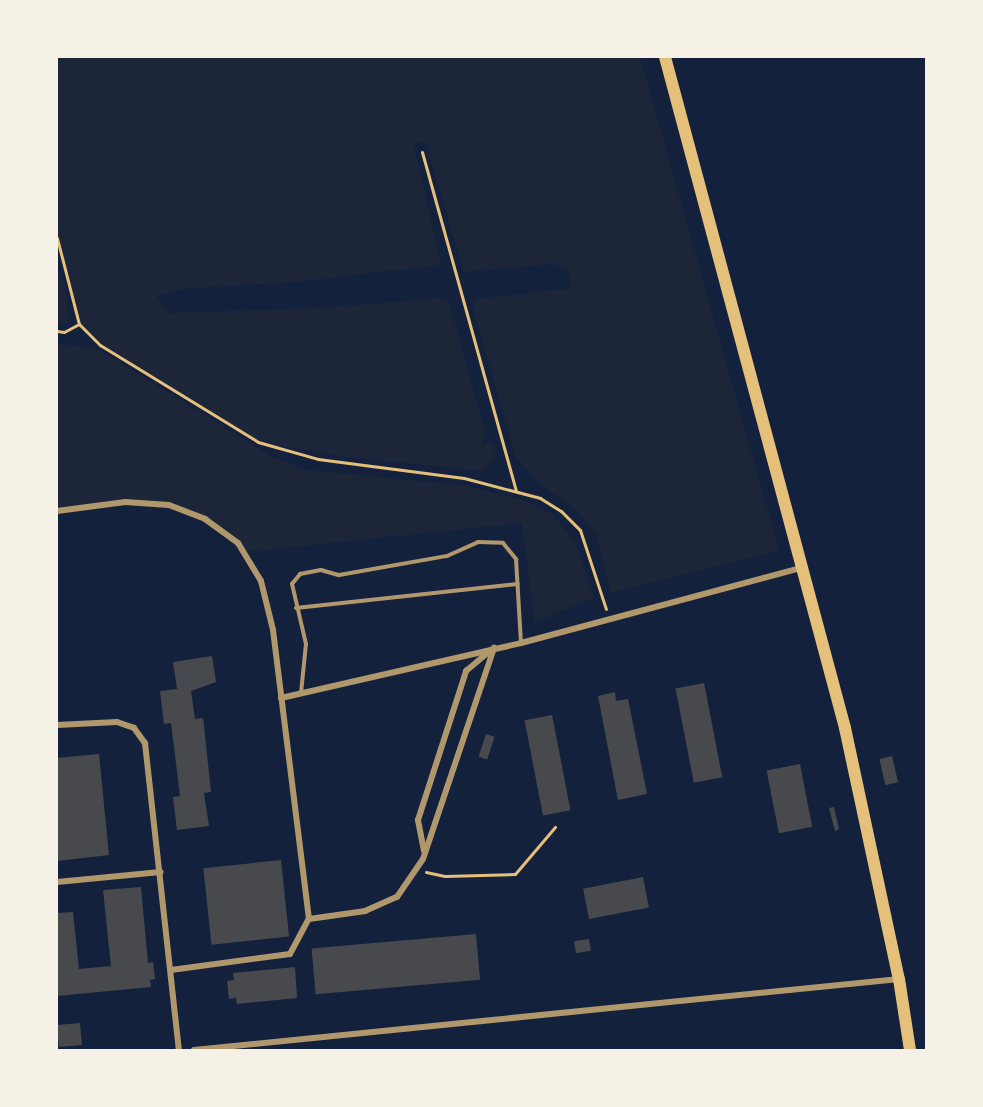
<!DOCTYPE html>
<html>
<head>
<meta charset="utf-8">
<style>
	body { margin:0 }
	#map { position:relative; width:983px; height:1107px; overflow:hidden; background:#14213d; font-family:"Nunito Sans",sans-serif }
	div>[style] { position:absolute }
	.green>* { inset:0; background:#1d2539 }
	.building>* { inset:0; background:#48494c; transform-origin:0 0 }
	.path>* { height:3px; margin:-1.5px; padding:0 1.5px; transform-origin:1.5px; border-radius:1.5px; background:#e5c07b }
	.service>* { height:4px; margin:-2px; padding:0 2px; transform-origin:2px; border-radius:2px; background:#b1986c }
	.minor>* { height:6px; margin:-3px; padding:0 3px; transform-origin:3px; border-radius:3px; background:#b1986c }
	.secondary>* { height:12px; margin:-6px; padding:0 6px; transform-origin:6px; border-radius:6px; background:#e5c07b }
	span { translate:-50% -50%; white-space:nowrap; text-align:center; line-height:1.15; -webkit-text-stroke:6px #f6f1e7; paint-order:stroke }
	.frame { position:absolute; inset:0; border:58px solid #f6f1e7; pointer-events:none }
</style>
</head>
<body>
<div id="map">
	<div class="green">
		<div style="clip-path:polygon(57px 57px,640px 57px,779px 551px,611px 593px,595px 532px,576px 509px,542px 486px,516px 457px,474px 313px,473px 302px,481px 299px,571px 288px,568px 271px,554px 264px,464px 272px,425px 141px,414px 145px,441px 265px,293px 282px,180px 289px,157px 297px,169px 313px,317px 308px,445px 298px,449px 302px,485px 431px,482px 444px,492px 442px,496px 456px,484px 471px,356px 458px,258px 442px,100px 345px,79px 324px,57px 238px)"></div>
		<div style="clip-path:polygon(57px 268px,66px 295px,68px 323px,57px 324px)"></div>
		<div style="clip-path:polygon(57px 343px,99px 350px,273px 457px,307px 470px,467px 486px,523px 500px,552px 514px,574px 540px,594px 597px,535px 623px,522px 523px,244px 552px,238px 543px,205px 519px,169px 505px,125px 502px,57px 511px)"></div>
	</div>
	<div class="building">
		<div style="clip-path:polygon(212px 656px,216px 682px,191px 691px,195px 719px,203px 718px,204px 726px,211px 792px,204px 793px,209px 826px,177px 830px,173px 797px,180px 796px,171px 723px,164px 724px,160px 691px,177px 689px,173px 662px)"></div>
		<div style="left:704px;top:683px;width:96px;height:29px;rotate:79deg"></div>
		<div style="clip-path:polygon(615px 692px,616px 701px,628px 699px,647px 794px,618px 800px,598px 696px)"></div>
		<div style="left:552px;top:715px;width:97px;height:28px;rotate:79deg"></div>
		<div style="left:486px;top:734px;width:9px;height:24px;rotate:18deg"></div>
		<div style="clip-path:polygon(99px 754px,109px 855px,57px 861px,57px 758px)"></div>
		<div style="left:892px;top:756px;width:27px;height:13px;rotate:77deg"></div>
		<div style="left:800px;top:764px;width:64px;height:34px;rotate:79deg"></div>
		<div style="clip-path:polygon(834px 807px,839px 829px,835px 831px,829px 808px)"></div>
		<div style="left:281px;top:860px;width:77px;height:78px;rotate:84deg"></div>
		<div style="left:643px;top:877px;width:31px;height:61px;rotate:79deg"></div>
		<div style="clip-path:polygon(141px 887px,148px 963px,153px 962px,155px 979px,150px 980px,151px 987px,57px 996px,57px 913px,73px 912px,79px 969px,111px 966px,103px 890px)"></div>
		<div style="left:476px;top:934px;width:46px;height:165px;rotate:85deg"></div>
		<div style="left:589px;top:939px;width:12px;height:15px;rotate:81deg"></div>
		<div style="clip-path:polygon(295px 967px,297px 998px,237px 1004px,236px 998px,229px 999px,227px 981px,234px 980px,233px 973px)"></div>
		<div style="left:80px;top:1023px;width:22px;height:23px;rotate:85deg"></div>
	</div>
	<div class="path">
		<div style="left:422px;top:152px;width:352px;rotate:74.5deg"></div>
		<div style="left:57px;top:238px;width:89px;rotate:75.7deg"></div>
		<div style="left:79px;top:324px;width:30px;rotate:45deg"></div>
		<div style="left:100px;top:345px;width:185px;rotate:31.5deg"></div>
		<div style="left:258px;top:442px;width:62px;rotate:15.8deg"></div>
		<div style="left:318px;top:459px;width:147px;rotate:7.4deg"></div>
		<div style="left:464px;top:478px;width:79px;rotate:14.7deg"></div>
		<div style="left:540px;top:498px;width:25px;rotate:32deg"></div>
		<div style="left:561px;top:511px;width:27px;rotate:45deg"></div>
		<div style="left:580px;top:530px;width:83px;rotate:71.8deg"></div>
		<div style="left:57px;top:331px;width:7px;rotate:8deg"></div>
		<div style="left:64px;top:332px;width:17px;rotate:-28deg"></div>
		<div style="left:426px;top:872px;width:19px;rotate:12deg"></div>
		<div style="left:445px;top:876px;width:70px;rotate:-1.6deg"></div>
		<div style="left:515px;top:874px;width:62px;rotate:-49.6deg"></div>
	</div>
	<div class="service">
		<div style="left:296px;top:608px;width:223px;rotate:-6.2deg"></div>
		<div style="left:301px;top:693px;width:49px;rotate:-84.2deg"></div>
		<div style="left:306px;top:644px;width:62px;rotate:-103.1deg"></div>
		<div style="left:292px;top:584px;width:13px;rotate:-51deg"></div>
		<div style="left:300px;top:574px;width:21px;rotate:-11deg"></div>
		<div style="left:321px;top:570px;width:19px;rotate:16deg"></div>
		<div style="left:339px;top:575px;width:110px;rotate:-10deg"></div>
		<div style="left:447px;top:556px;width:34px;rotate:-24deg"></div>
		<div style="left:478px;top:542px;width:25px;rotate:2deg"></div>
		<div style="left:503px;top:543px;width:21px;rotate:51deg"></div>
		<div style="left:516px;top:559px;width:83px;rotate:86.6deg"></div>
	</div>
	<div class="minor">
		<div style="left:57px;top:511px;width:69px;rotate:-7.5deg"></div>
		<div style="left:125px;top:502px;width:44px;rotate:3.9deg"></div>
		<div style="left:169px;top:505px;width:39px;rotate:21deg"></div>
		<div style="left:205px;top:519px;width:41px;rotate:36deg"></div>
		<div style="left:238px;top:543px;width:44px;rotate:58.8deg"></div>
		<div style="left:261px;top:581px;width:50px;rotate:76.2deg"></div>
		<div style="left:273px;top:630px;width:291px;rotate:82.9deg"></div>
		<div style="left:281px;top:698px;width:246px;rotate:-12.9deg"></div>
		<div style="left:521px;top:643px;width:293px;rotate:-15deg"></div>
		<div style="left:57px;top:725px;width:60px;rotate:-2.9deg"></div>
		<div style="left:117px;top:722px;width:18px;rotate:19deg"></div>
		<div style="left:134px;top:728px;width:19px;rotate:54deg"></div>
		<div style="left:145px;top:743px;width:309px;rotate:83.7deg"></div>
		<div style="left:424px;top:851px;width:32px;rotate:-101deg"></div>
		<div style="left:418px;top:820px;width:157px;rotate:-72.1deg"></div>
		<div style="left:466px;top:671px;width:33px;rotate:-40deg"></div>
		<div style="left:57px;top:882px;width:104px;rotate:-5.5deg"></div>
		<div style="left:309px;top:919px;width:57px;rotate:-8.1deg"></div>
		<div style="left:365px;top:911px;width:35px;rotate:-24deg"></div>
		<div style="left:397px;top:897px;width:46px;rotate:-55.6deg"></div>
		<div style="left:423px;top:859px;width:223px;rotate:-71.4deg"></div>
		<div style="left:171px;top:970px;width:120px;rotate:-7.7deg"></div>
		<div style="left:290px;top:954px;width:40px;rotate:-62deg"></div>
		<div style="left:194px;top:1050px;width:709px;rotate:-5.75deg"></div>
	</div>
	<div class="secondary">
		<div style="left:665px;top:57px;width:695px;rotate:74.98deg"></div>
		<div style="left:845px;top:728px;width:257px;rotate:77.9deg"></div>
		<div style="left:899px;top:979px;width:72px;rotate:81.2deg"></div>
	</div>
	<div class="frame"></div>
</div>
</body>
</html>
